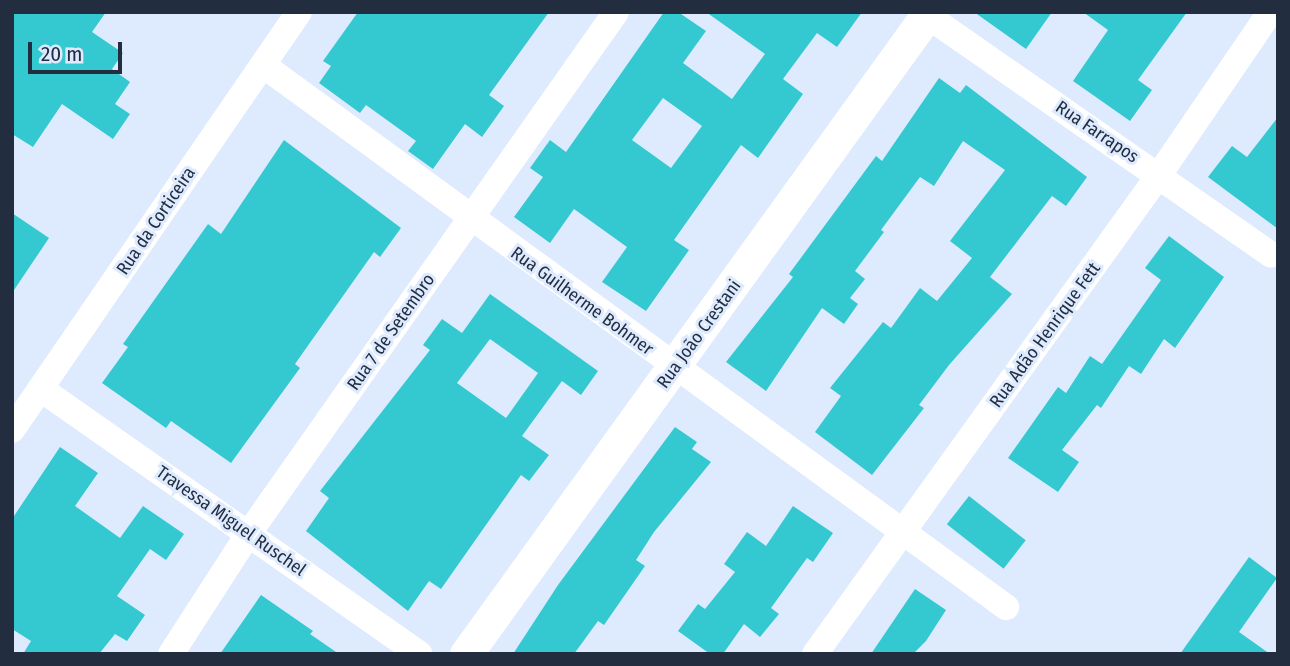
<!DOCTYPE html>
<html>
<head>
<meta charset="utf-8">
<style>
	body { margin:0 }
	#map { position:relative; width:1290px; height:666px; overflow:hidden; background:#deeafe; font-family:"Fira Sans Condensed",sans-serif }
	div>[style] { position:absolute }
	.building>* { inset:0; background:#34c9d1; transform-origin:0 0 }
	.minor>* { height:26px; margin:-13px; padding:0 13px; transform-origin:13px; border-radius:13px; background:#fff }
	.tertiary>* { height:33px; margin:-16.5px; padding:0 16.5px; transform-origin:16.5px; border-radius:16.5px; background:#fff }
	span { translate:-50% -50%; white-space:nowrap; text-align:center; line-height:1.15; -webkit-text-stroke:6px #deeafe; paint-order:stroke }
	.street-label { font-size:18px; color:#222d40 }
	.frame { position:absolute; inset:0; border:14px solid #222d40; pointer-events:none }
	.scale { position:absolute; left:28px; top:42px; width:94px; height:32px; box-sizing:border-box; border:4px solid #222d40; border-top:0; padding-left:9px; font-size:21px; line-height:24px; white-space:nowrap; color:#222d40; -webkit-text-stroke:5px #deeafe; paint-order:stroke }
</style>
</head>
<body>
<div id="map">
	<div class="building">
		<div style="clip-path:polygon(12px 12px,106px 12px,92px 32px,123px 53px,112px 69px,130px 82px,115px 104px,130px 114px,113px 139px,62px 104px,33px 147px,12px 134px)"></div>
		<div style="clip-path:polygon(358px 12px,549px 12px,489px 95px,504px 106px,482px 137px,465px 124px,433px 169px,408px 151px,416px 141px,366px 105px,360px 113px,319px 83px,331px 66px,323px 61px)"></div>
		<div style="clip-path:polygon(evenodd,664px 12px,678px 12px,706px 31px,683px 63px,732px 99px,765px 54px,706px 12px,862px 12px,837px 47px,817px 33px,783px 79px,803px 94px,758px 158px,741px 145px,674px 240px,689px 250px,646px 311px,602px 282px,627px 247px,574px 209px,550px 243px,514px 217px,543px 177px,530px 168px,550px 140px,566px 152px,664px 12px,663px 98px,702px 126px,671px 168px,632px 140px,663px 98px)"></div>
		<div style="clip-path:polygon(974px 12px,1052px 12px,1026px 49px)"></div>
		<div style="clip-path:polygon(1083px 12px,1187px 12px,1138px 80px,1152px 90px,1130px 121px,1073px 81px,1108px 30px)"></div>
		<div style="clip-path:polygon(939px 78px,960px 93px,966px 85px,1087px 177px,1066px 206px,1052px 196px,990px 277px,1012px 294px,949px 365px,919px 405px,924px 408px,872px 475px,815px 432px,841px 396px,830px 388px,883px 322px,891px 328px,920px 288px,937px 301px,972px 258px,950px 241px,1005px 170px,963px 141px,934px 186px,920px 177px,881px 230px,884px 232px,855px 271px,865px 279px,850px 298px,858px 304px,844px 324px,822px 308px,766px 391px,726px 362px,793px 277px,789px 274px,876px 156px,882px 161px)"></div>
		<div style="clip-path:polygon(1278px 117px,1278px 229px,1208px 177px,1232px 146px,1247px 157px)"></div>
		<div style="clip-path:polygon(284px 140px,401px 228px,380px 257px,374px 252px,295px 364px,300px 368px,231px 463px,171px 421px,166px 428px,102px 383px,128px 347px,123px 344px,208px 224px,221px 234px)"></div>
		<div style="clip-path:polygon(12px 213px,49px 238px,12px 293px)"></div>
		<div style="clip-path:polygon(1169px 236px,1224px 277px,1175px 348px,1164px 339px,1141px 374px,1129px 366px,1101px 408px,1097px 405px,1062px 450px,1079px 462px,1058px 492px,1008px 458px,1058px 387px,1066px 393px,1090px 356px,1102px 364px,1161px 280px,1145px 268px)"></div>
		<div style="clip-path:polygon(evenodd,490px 294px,598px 371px,581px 395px,562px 381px,522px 436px,549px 455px,529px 481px,521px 475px,441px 589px,429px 581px,408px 611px,306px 531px,329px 498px,320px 491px,430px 350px,423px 345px,442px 319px,462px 333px,490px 294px,490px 339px,538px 373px,506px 418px,457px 383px,490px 339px)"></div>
		<div style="clip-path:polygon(675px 427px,697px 442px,692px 449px,711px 462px,654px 532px,636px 560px,645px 566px,604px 625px,598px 621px,574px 654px,513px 654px,558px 585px)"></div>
		<div style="clip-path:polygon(60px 447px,98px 473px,75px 506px,120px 538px,143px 506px,184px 534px,166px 560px,150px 549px,117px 596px,145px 615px,127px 641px,115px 634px,99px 654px,23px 654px,31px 641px,12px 629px,12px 519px)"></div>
		<div style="left:969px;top:496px;width:72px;height:36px;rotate:38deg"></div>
		<div style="clip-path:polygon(793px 506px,833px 533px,813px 562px,807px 558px,771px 608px,779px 614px,760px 637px,744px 624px,723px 654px,710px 654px,678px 631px,698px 604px,705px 609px,735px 572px,724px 564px,747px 532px,766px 546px)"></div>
		<div style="clip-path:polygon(1249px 557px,1277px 578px,1239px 632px,1270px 654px,1180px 654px)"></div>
		<div style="clip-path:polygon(915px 589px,946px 610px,926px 641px,913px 654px,871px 654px)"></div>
		<div style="clip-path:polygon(261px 595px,313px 631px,310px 634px,339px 654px,220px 654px)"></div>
	</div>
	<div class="minor">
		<div style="left:922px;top:12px;width:425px;rotate:34.8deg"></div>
		<div style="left:263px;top:65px;width:920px;rotate:36.11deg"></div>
		<div style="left:41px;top:389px;width:462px;rotate:35deg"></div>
		<div style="left:12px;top:430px;width:507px;rotate:-55.53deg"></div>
		<div style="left:171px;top:654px;width:144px;rotate:-57.2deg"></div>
		<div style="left:249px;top:533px;width:637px;rotate:-54.84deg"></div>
		<div style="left:815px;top:654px;width:590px;rotate:-54.32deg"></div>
		<div style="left:1159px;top:175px;width:197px;rotate:-55.7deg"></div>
	</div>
	<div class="tertiary">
		<div style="left:466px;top:654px;width:792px;rotate:-54.2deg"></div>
	</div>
	<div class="street-label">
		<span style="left:1097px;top:132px;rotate:34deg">Rua Farrapos</span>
		<span style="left:156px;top:221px;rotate:-56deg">Rua da Corticeira</span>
		<span style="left:582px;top:301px;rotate:36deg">Rua Guilherme Bohmer</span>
		<span style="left:391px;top:332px;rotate:-55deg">Rua 7 de Setembro</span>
		<span style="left:699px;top:334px;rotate:-54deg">Rua João Crestani</span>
		<span style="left:1045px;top:335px;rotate:-54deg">Rua Adão Henrique Fett</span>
		<span style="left:231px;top:521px;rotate:35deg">Travessa Miguel Ruschel</span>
	</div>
	<div class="frame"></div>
	<div class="scale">20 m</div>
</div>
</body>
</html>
